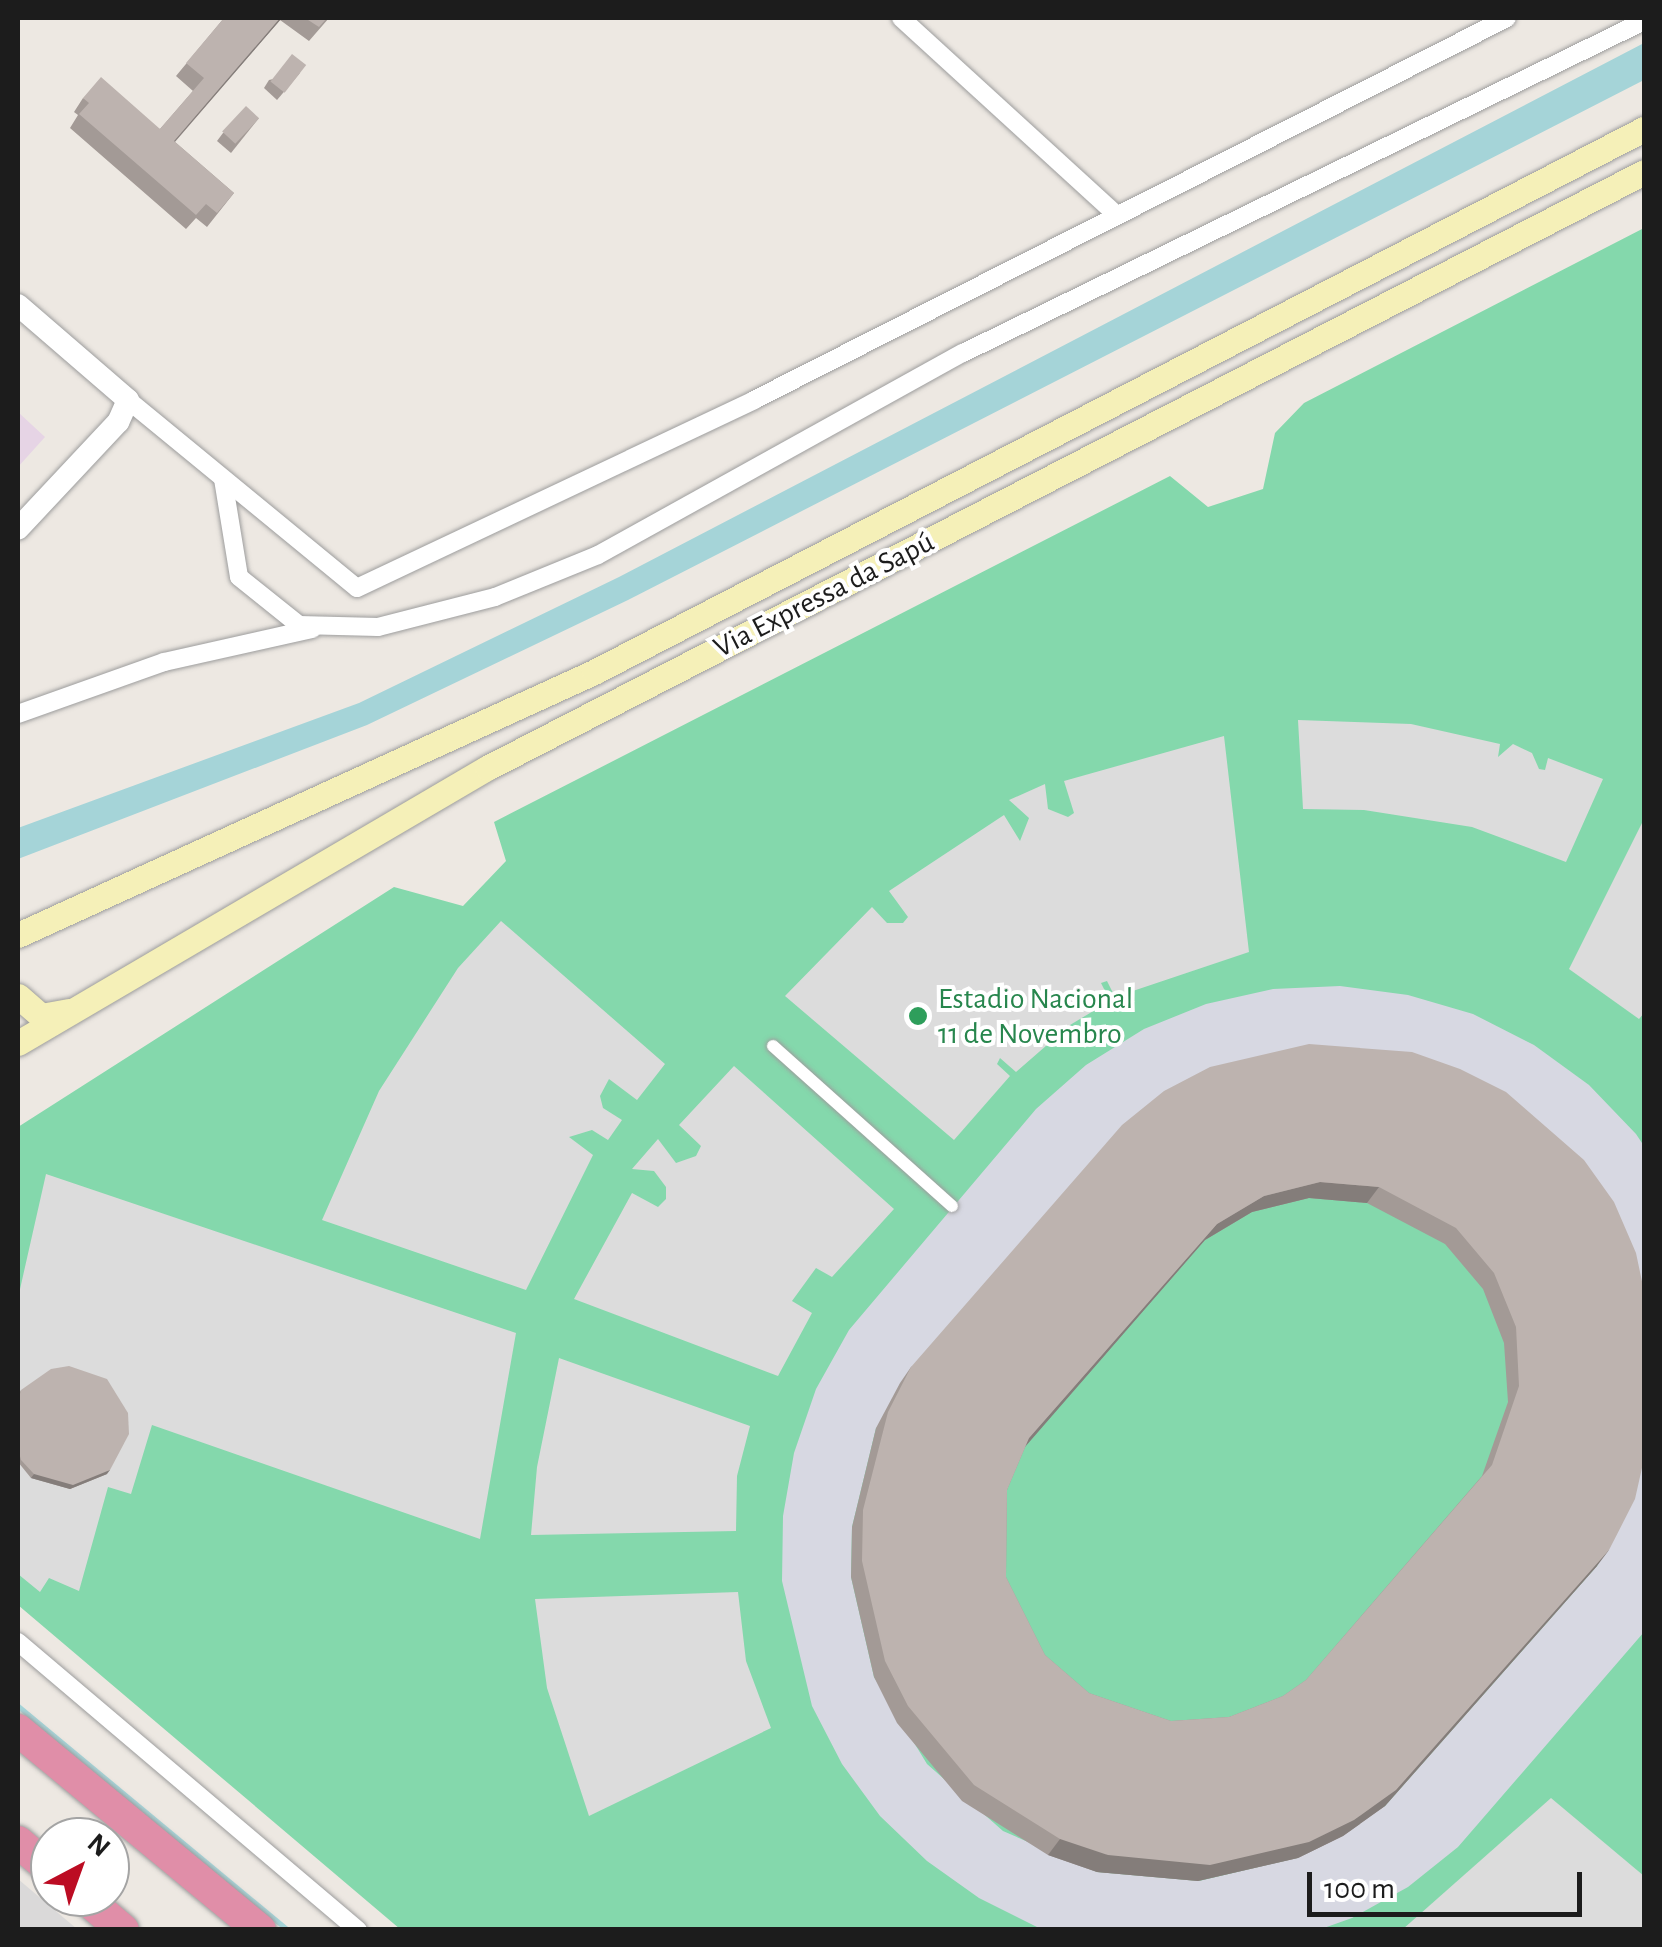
<!DOCTYPE html>
<html>
<head>
<meta charset="utf-8">
<style>
	body { margin:0 }
	#map { position:relative; width:1662px; height:1947px; overflow:hidden; background:#ede8e2; font-family:"Alegreya Sans",sans-serif }
	div>[style] { position:absolute }
	.residential>* { inset:0; background:#dad9d9 }
	.industrial>* { inset:0; background:#e6d4e5 }
	.pitch>* { inset:0; background:#84d8ac }
	.parking>* { inset:0; background:#dcdcdc }
	.plaza>* { inset:0; background:#d7d8e2 }
	.water>* { inset:0; background:#a5d4d8 }
	.stream>* { height:5px; margin:-2.5px; padding:0 2.5px; transform-origin:2.5px; border-radius:2.5px; background:#a5d4d8 }
	.roads { filter:drop-shadow(0 0 2px #9d9d9d) drop-shadow(0 0 2px #9d9d9d) }
	.pedestrian>* { height:12px; margin:-6px; padding:0 6px; transform-origin:6px; border-radius:6px; background:#fff }
	.minor>* { height:18px; margin:-9px; padding:0 9px; transform-origin:9px; border-radius:9px; background:#fff }
	.tertiary>* { height:22px; margin:-11px; padding:0 11px; transform-origin:11px; border-radius:11px; background:#fff }
	.secondary>* { height:25px; margin:-12.5px; padding:0 12.5px; transform-origin:12.5px; border-radius:12.5px; background:#f5f0b8 }
	.motorway>* { height:32px; margin:-16px; padding:0 16px; transform-origin:16px; border-radius:16px; background:#e08ea8 }
	.wall>* { inset:0; background:#a39a96 }
	.shaded-wall>* { inset:0; background:#847d7a }
	.building>* { inset:0; background:#bdb3af; transform-origin:0 0 }
	.dots>* { width:28px; height:28px; translate:-50% -50%; box-sizing:border-box; border:5px solid #fff; border-radius:50% }
	span { translate:-50% -50%; white-space:nowrap; text-align:center; line-height:1.15; -webkit-text-stroke:8px #fff; paint-order:stroke }
	.street-label { font-size:30px; color:#1c1c1c }
	.leisure-label { font-size:30px; color:#27864d }
	.left { translate:0 -50%; text-align:left }
	.frame { position:absolute; inset:0; border:20px solid #1c1c1c; pointer-events:none }
	.north { position:absolute; left:30px; top:1817px; width:100px; height:100px; box-sizing:border-box; background:#fff; border:2px solid #a4a4a4; border-radius:50%; rotate:41deg; font-size:28px; font-weight:700; line-height:40px; text-align:center; color:#1c1c1c }
	.north::after { content:''; display:block; margin:auto; width:35px; height:45px; background:#bc0c23; clip-path:polygon(50% 0,100% 100%,50% 72%,0 100%) }
	.scale { position:absolute; left:1307px; top:1872px; width:275px; height:45px; box-sizing:border-box; border:5px solid #1c1c1c; border-top:0; padding-left:12px; font-size:30px; line-height:35px; white-space:nowrap; color:#1c1c1c; -webkit-text-stroke:8px #fff; paint-order:stroke }
</style>
</head>
<body>
<div id="map">
	<div class="residential">
		<div style="clip-path:polygon(18px 1879px,77px 1929px,18px 1929px)"></div>
	</div>
	<div class="industrial">
		<div style="clip-path:polygon(18px 412px,45px 437px,18px 467px)"></div>
	</div>
	<div class="pitch">
		<div style="clip-path:polygon(1644px 228px,1644px 1929px,400px 1929px,18px 1605px,18px 1127px,394px 887px,463px 906px,506px 861px,494px 822px,1170px 476px,1208px 507px,1263px 489px,1275px 433px,1304px 403px)"></div>
	</div>
	<div class="parking">
		<div style="clip-path:polygon(1298px 720px,1411px 724px,1500px 744px,1498px 757px,1513px 744px,1532px 753px,1539px 769px,1545px 770px,1548px 758px,1603px 779px,1566px 862px,1472px 827px,1364px 810px,1303px 809px)"></div>
		<div style="clip-path:polygon(1224px 736px,1249px 952px,1115px 997px,1107px 981px,1101px 983px,1110px 1001px,1070px 1025px,1016px 1072px,1000px 1058px,997px 1064px,1010px 1076px,954px 1140px,785px 996px,872px 907px,887px 923px,903px 923px,908px 917px,889px 891px,1004px 815px,1020px 841px,1029px 818px,1009px 800px,1045px 784px,1048px 809px,1068px 817px,1074px 813px,1064px 781px)"></div>
		<div style="clip-path:polygon(1643px 821px,1644px 1013px,1639px 1019px,1569px 969px)"></div>
		<div style="clip-path:polygon(501px 921px,665px 1064px,637px 1100px,609px 1079px,600px 1096px,603px 1108px,622px 1120px,608px 1140px,592px 1130px,569px 1137px,593px 1155px,526px 1290px,322px 1220px,379px 1091px,458px 968px)"></div>
		<div style="clip-path:polygon(734px 1066px,894px 1209px,832px 1277px,816px 1268px,792px 1301px,812px 1313px,778px 1376px,574px 1299px,632px 1193px,658px 1207px,666px 1199px,666px 1187px,654px 1171px,632px 1169px,658px 1139px,676px 1163px,696px 1156px,701px 1146px,679px 1125px)"></div>
		<div style="clip-path:polygon(46px 1174px,516px 1333px,480px 1539px,152px 1425px,131px 1494px,108px 1487px,79px 1591px,49px 1578px,40px 1592px,18px 1574px,18px 1298px)"></div>
		<div style="clip-path:polygon(559px 1358px,750px 1426px,737px 1476px,736px 1531px,531px 1535px,537px 1467px)"></div>
		<div style="clip-path:polygon(738px 1592px,746px 1661px,771px 1728px,589px 1816px,547px 1688px,535px 1599px)"></div>
		<div style="clip-path:polygon(1551px 1798px,1644px 1876px,1644px 1929px,1403px 1929px)"></div>
	</div>
	<div class="plaza">
		<div style="clip-path:polygon(1340px 986px,1408px 995px,1473px 1014px,1534px 1045px,1589px 1085px,1636px 1134px,1644px 1146px,1644px 1353px,1449px 1085px,876px 1428px,852px 1527px,851px 1577px,874px 1677px,927px 1764px,1003px 1831px,1097px 1872px,1199px 1881px,1297px 1858px,1385px 1806px,1597px 1566px,1624px 1515px,1644px 1429px,1644px 1632px,1458px 1847px,1408px 1887px,1352px 1918px,1321px 1929px,1037px 1927px,979px 1898px,927px 1861px,880px 1816px,842px 1764px,812px 1706px,782px 1581px,783px 1516px,794px 1453px,816px 1389px,849px 1330px,1036px 1109px,1086px 1065px,1144px 1029px,1206px 1004px,1273px 989px)"></div>
	</div>
	<div class="water">
		<div style="clip-path:polygon(1644px 43px,1644px 80px,628px 600px,367px 725px,18px 859px,18px 828px,359px 703px,619px 577px)"></div>
	</div>
	<div class="stream">
		<div style="left:18px;top:1706px;width:351px;rotate:39.7deg"></div>
	</div>
	<div class="roads">
		<div class="pedestrian">
			<div style="left:773px;top:1046px;width:240px;rotate:41.8deg"></div>
		</div>
		<div class="minor">
			<div style="left:901px;top:18px;width:291px;rotate:42.4deg"></div>
			<div style="left:128px;top:400px;width:296px;rotate:39.4deg"></div>
			<div style="left:357px;top:588px;width:439px;rotate:-25.3deg"></div>
			<div style="left:754px;top:400px;width:844px;rotate:-26.9deg"></div>
			<div style="left:223px;top:479px;width:99px;rotate:80.7deg"></div>
			<div style="left:239px;top:577px;width:77px;rotate:38.7deg"></div>
			<div style="left:299px;top:625px;width:79px;rotate:1.5deg"></div>
			<div style="left:378px;top:627px;width:121px;rotate:-14.4deg"></div>
			<div style="left:495px;top:597px;width:111px;rotate:-22.2deg"></div>
			<div style="left:598px;top:555px;width:417px;rotate:-29deg"></div>
			<div style="left:963px;top:353px;width:758px;rotate:-25.99deg"></div>
			<div style="left:18px;top:714px;width:155px;rotate:-19.6deg"></div>
			<div style="left:164px;top:662px;width:152px;rotate:-12.6deg"></div>
			<div style="left:18px;top:1642px;width:446px;rotate:40.3deg"></div>
		</div>
		<div class="tertiary">
			<div style="left:18px;top:305px;width:145px;rotate:40.8deg"></div>
			<div style="left:128px;top:400px;width:24px;rotate:114deg"></div>
			<div style="left:118px;top:422px;width:146px;rotate:133.1deg"></div>
		</div>
		<div class="secondary">
			<div style="left:18px;top:935px;width:633px;rotate:-24.54deg"></div>
			<div style="left:594px;top:672px;width:1182px;rotate:-27.35deg"></div>
			<div style="left:18px;top:996px;width:30px;rotate:41deg"></div>
			<div style="left:41px;top:1016px;width:28px;rotate:-10deg"></div>
			<div style="left:18px;top:1043px;width:544px;rotate:-30.39deg"></div>
			<div style="left:487px;top:768px;width:1301px;rotate:-27.25deg"></div>
		</div>
		<div class="motorway">
			<div style="left:18px;top:1730px;width:314px;rotate:39.6deg"></div>
			<div style="left:18px;top:1842px;width:42px;rotate:40.2deg"></div>
			<div style="left:84px;top:1897px;width:51px;rotate:40.2deg"></div>
		</div>
	</div>
	<div class="wall">
		<div style="clip-path:polygon(224px 18px,329px 18px,309px 41px,280px 20px,175px 142px,234px 193px,207px 227px,196px 218px,186px 229px,70px 128px,78px 115px,74px 112px,83px 98px,160px 129px,193px 91px,176px 76px)"></div>
		<div style="clip-path:polygon(300px 73px,277px 100px,264px 88px,269px 80px)"></div>
		<div style="clip-path:polygon(259px 118px,231px 153px,217px 141px,223px 133px)"></div>
		<div style="clip-path:polygon(evenodd,1460px 1069px,1597px 1566px,1385px 1806px,1343px 1836px,1298px 1858px,1198px 1881px,1097px 1872px,1048px 1855px,962px 1801px,897px 1723px,874px 1677px,851px 1577px,852px 1527px,876px 1428px,900px 1383px,911px 1367px,1460px 1069px,1309px 1198px,1367px 1203px,1445px 1244px,1483px 1289px,1504px 1343px,1508px 1402px,1482px 1476px,1306px 1680px,1283px 1696px,1229px 1717px,1171px 1721px,1089px 1693px,1045px 1655px,1006px 1577px,1007px 1490px,1026px 1445px,1205px 1240px,1252px 1212px,1309px 1198px)"></div>
		<div style="clip-path:polygon(21px 1390px,107px 1474px,70px 1489px,31px 1478px,18px 1462px,18px 1396px)"></div>
	</div>
	<div class="shaded-wall">
		<div style="clip-path:polygon(280px 18px,282px 18px,164px 154px,174px 141px)"></div>
		<div style="clip-path:polygon(1320px 1182px,1379px 1187px,1367px 1203px,1309px 1198px,1252px 1212px,1205px 1240px,1018px 1455px,1029px 1438px,1217px 1224px,1264px 1196px)"></div>
		<div style="clip-path:polygon(110px 1470px,107px 1474px,70px 1489px,31px 1478px,34px 1474px)"></div>
		<div style="clip-path:polygon(1609px 1550px,1597px 1566px,1385px 1806px,1343px 1836px,1298px 1858px,1198px 1881px,1097px 1872px,1048px 1855px,1060px 1839px)"></div>
	</div>
	<div class="building">
		<div style="clip-path:polygon(224px 18px,280px 18px,174px 141px,234px 193px,217px 213px,206px 204px,196px 215px,79px 114px,89px 103px,83px 98px,101px 77px,160px 129px,204px 78px,186px 63px)"></div>
		<div style="clip-path:polygon(305px 18px,327px 18px,319px 27px)"></div>
		<div style="left:292px;top:54px;width:18px;height:35px;rotate:38deg"></div>
		<div style="left:246px;top:106px;width:18px;height:35px;rotate:43deg"></div>
		<div style="clip-path:polygon(evenodd,1309px 1044px,1412px 1052px,1460px 1069px,1506px 1092px,1584px 1160px,1614px 1202px,1636px 1253px,1644px 1291px,1644px 1459px,1635px 1499px,1609px 1550px,1396px 1790px,1354px 1820px,1309px 1842px,1210px 1865px,1108px 1855px,1060px 1839px,974px 1785px,908px 1706px,885px 1661px,862px 1561px,863px 1510px,888px 1412px,911px 1367px,1122px 1125px,1164px 1091px,1210px 1067px,1309px 1044px,1320px 1182px,1379px 1187px,1456px 1228px,1494px 1273px,1516px 1327px,1519px 1386px,1492px 1465px,1306px 1680px,1283px 1696px,1229px 1717px,1171px 1721px,1089px 1693px,1045px 1655px,1006px 1577px,1007px 1490px,1029px 1438px,1217px 1224px,1264px 1196px,1320px 1182px)"></div>
		<div style="clip-path:polygon(69px 1366px,107px 1379px,128px 1413px,129px 1434px,110px 1470px,73px 1485px,34px 1474px,21px 1460px,18px 1449px,18px 1401px,21px 1390px,51px 1369px)"></div>
	</div>
	<div class="dots">
		<div style="left:918px;top:1016px;background:#2e9e5b"></div>
	</div>
	<div class="street-label">
		<span style="left:824px;top:595px;rotate:-27deg">Via Expressa da Sapú</span>
	</div>
	<div class="leisure-label">
		<span class="left" style="left:938px;top:1016px">Estadio Nacional<br>11 de Novembro</span>
	</div>
	<div class="frame"></div>
	<div class="north">N</div>
	<div class="scale">100 m</div>
</div>
</body>
</html>
